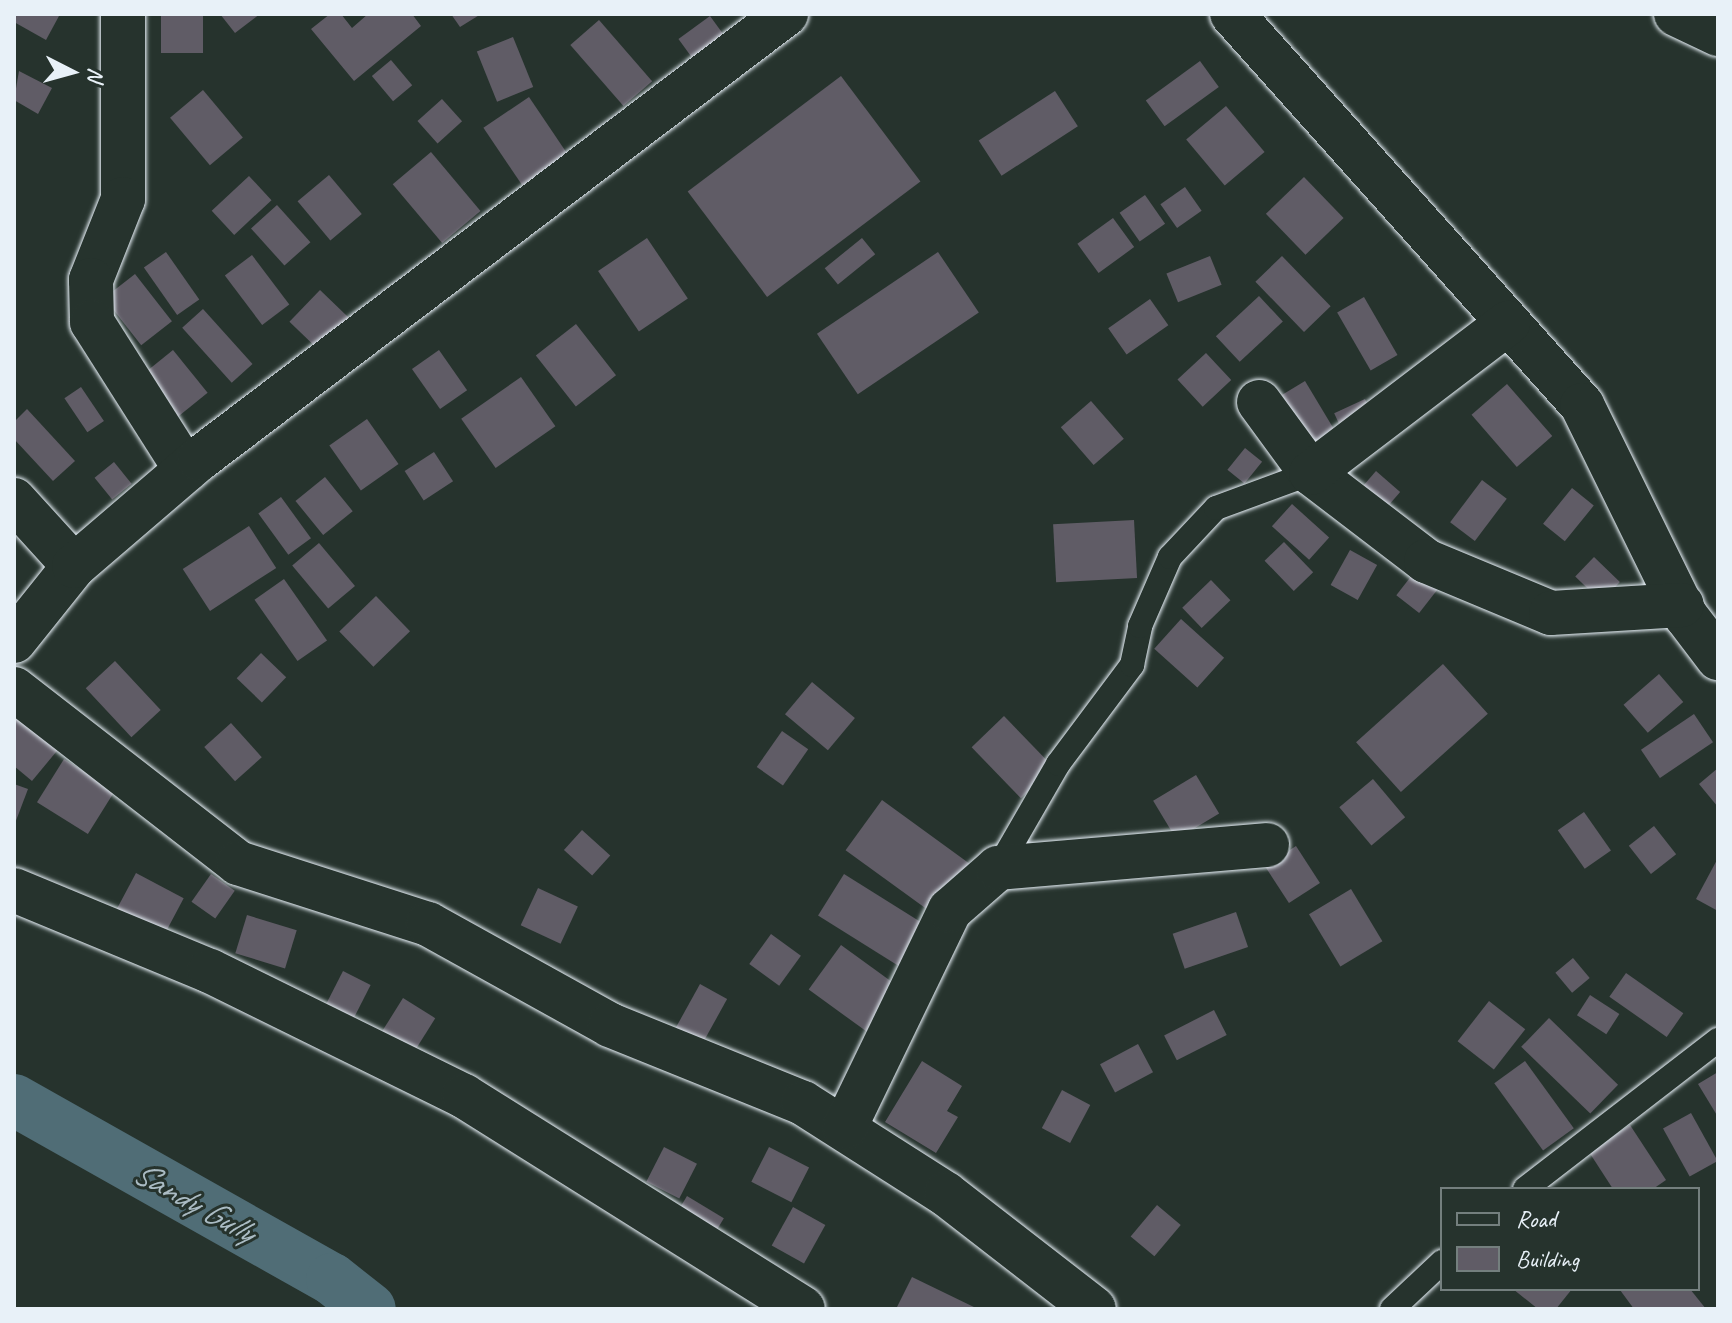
<!DOCTYPE html>
<html>
<head>
<meta charset="utf-8">
<style>
	body { margin:0 }
	#map { position:relative; width:1732px; height:1323px; overflow:hidden; background:#26332d; font-family:Caveat,sans-serif }
	div>[style] { position:absolute }
	.canal>* { height:52px; margin:-26px; padding:0 26px; transform-origin:26px; border-radius:26px; background:#506d76 }
	.building>* { inset:0; background:#605c66; transform-origin:0 0 }
	.roads { filter:drop-shadow(0 0 2px #e8f1f8) drop-shadow(0 0 2px #e8f1f8) }
	.lane>* { height:24px; margin:-12px; padding:0 12px; transform-origin:12px; border-radius:12px; background:#26332d }
	.street>* { height:44px; margin:-22px; padding:0 22px; transform-origin:22px; border-radius:22px; background:#26332d }
	span { translate:-50% -50%; white-space:nowrap; text-align:center; line-height:1.15; -webkit-text-stroke:6px #26332d; paint-order:stroke }
	.water-label { font-size:34px; color:#abbcc4; font-style:italic }
	.frame { position:absolute; inset:0; border:16px solid #e8f1f8; pointer-events:none }
	.legend { position:absolute; left:1440px; top:1187px; width:260px; height:104px; box-sizing:border-box; background:#26332d; border:2px solid #747f7e; margin:0; padding:10px 14px; list-style:none; font-size:24px; color:#e8f1f8 }
	.legend li { display:flex; align-items:center; gap:16px; height:40px }
	.legend b { width:40px; border:2px solid #747f7e }
	.north { position:absolute; left:32px; top:32px; width:80px; height:80px; -webkit-text-stroke:6px #26332d; paint-order:stroke; rotate:96deg; font-size:22px; font-weight:700; line-height:32px; text-align:center; color:#e8f1f8 }
	.north::after { content:''; display:block; margin:auto; width:28px; height:36px; background:#e8f1f8; clip-path:polygon(50% 0,100% 100%,50% 72%,0 100%) }
</style>
</head>
<body>
<div id="map">
	<div class="canal">
		<div style="left:14px;top:1100px;width:365px;rotate:29.4deg"></div>
		<div style="left:332px;top:1279px;width:48px;rotate:38.3deg"></div>
	</div>
	<div class="building">
		<div style="clip-path:polygon(14px 14px,55px 14px,59px 16px,46px 40px,14px 22px)"></div>
		<div style="left:161px;top:14px;width:42px;height:39px"></div>
		<div style="clip-path:polygon(220px 14px,260px 14px,235px 33px)"></div>
		<div style="clip-path:polygon(330px 14px,341px 14px,352px 28px,368px 14px,412px 14px,421px 26px,354px 81px,311px 29px)"></div>
		<div style="clip-path:polygon(451px 14px,481px 14px,460px 27px)"></div>
		<div style="left:710px;top:16px;width:39px;height:39px;rotate:54deg"></div>
		<div style="left:599px;top:20px;width:81px;height:38px;rotate:49deg"></div>
		<div style="left:513px;top:37px;width:54px;height:39px;rotate:68deg"></div>
		<div style="left:391px;top:60px;width:33px;height:25px;rotate:50deg"></div>
		<div style="left:1200px;top:61px;width:32px;height:67px;rotate:54deg"></div>
		<div style="clip-path:polygon(19px 71px,52px 88px,38px 114px,14px 100px)"></div>
		<div style="left:841px;top:76px;width:132px;height:192px;rotate:53deg"></div>
		<div style="left:203px;top:90px;width:62px;height:43px;rotate:50deg"></div>
		<div style="left:1055px;top:91px;width:42px;height:91px;rotate:57deg"></div>
		<div style="left:529px;top:97px;width:70px;height:55px;rotate:56deg"></div>
		<div style="left:442px;top:99px;width:30px;height:33px;rotate:48deg"></div>
		<div style="left:1226px;top:106px;width:60px;height:52px;rotate:50deg"></div>
		<div style="left:431px;top:152px;width:77px;height:50px;rotate:50deg"></div>
		<div style="left:329px;top:175px;width:51px;height:41px;rotate:50deg"></div>
		<div style="left:249px;top:176px;width:33px;height:51px;rotate:47deg"></div>
		<div style="left:1304px;top:177px;width:57px;height:53px;rotate:46deg"></div>
		<div style="left:1185px;top:187px;width:29px;height:30px;rotate:55deg"></div>
		<div style="left:1145px;top:195px;width:35px;height:31px;rotate:55deg"></div>
		<div style="left:277px;top:205px;width:50px;height:35px;rotate:48deg"></div>
		<div style="left:1113px;top:218px;width:36px;height:44px;rotate:54deg"></div>
		<div style="left:647px;top:238px;width:73px;height:59px;rotate:56deg"></div>
		<div style="left:862px;top:238px;width:21px;height:48px;rotate:51deg"></div>
		<div style="left:166px;top:252px;width:58px;height:27px;rotate:55deg"></div>
		<div style="left:938px;top:252px;width:73px;height:146px;rotate:56deg"></div>
		<div style="left:252px;top:255px;width:62px;height:34px;rotate:53deg"></div>
		<div style="left:1210px;top:256px;width:31px;height:47px;rotate:68deg"></div>
		<div style="left:1282px;top:256px;width:70px;height:37px;rotate:46deg"></div>
		<div style="left:135px;top:274px;width:60px;height:39px;rotate:52deg"></div>
		<div style="left:320px;top:290px;width:43px;height:44px;rotate:44deg"></div>
		<div style="left:1259px;top:296px;width:35px;height:59px;rotate:47deg"></div>
		<div style="left:1364px;top:297px;width:67px;height:31px;rotate:60deg"></div>
		<div style="left:1150px;top:299px;width:32px;height:51px;rotate:55deg"></div>
		<div style="left:203px;top:309px;width:74px;height:28px;rotate:48deg"></div>
		<div style="left:576px;top:324px;width:65px;height:51px;rotate:52deg"></div>
		<div style="left:173px;top:350px;width:55px;height:43px;rotate:51deg"></div>
		<div style="left:439px;top:350px;width:49px;height:33px;rotate:55deg"></div>
		<div style="left:1206px;top:353px;width:37px;height:39px;rotate:47deg"></div>
		<div style="left:521px;top:377px;width:60px;height:73px;rotate:55deg"></div>
		<div style="left:1305px;top:381px;width:70px;height:27px;rotate:59deg"></div>
		<div style="left:1507px;top:384px;width:69px;height:47px;rotate:49deg"></div>
		<div style="left:81px;top:387px;width:41px;height:20px;rotate:56deg"></div>
		<div style="left:1365px;top:399px;width:23px;height:34px;rotate:65deg"></div>
		<div style="left:1091px;top:401px;width:50px;height:40px;rotate:49deg"></div>
		<div style="clip-path:polygon(27px 409px,75px 461px,53px 481px,14px 439px,14px 422px)"></div>
		<div style="left:367px;top:419px;width:55px;height:46px;rotate:55deg"></div>
		<div style="left:1245px;top:448px;width:22px;height:28px;rotate:39deg"></div>
		<div style="left:434px;top:452px;width:35px;height:35px;rotate:57deg"></div>
		<div style="left:114px;top:462px;width:28px;height:25px;rotate:51deg"></div>
		<div style="left:1376px;top:471px;width:32px;height:28px;rotate:41deg"></div>
		<div style="left:325px;top:477px;width:44px;height:38px;rotate:51deg"></div>
		<div style="left:1482px;top:480px;width:31px;height:53px;rotate:37deg"></div>
		<div style="left:1572px;top:488px;width:28px;height:46px;rotate:39deg"></div>
		<div style="left:281px;top:497px;width:51px;height:28px;rotate:54deg"></div>
		<div style="left:1292px;top:504px;width:50px;height:30px;rotate:42deg"></div>
		<div style="left:1134px;top:520px;width:58px;height:81px;rotate:87deg"></div>
		<div style="left:249px;top:526px;width:50px;height:79px;rotate:57deg"></div>
		<div style="left:1284px;top:542px;width:42px;height:27px;rotate:46deg"></div>
		<div style="left:319px;top:543px;width:56px;height:35px;rotate:50deg"></div>
		<div style="left:1350px;top:550px;width:31px;height:40px;rotate:29deg"></div>
		<div style="left:1594px;top:557px;width:36px;height:27px;rotate:44deg"></div>
		<div style="left:1416px;top:570px;width:29px;height:32px;rotate:38deg"></div>
		<div style="left:284px;top:579px;width:75px;height:36px;rotate:55deg"></div>
		<div style="left:1211px;top:580px;width:28px;height:40px;rotate:46deg"></div>
		<div style="left:376px;top:596px;width:49px;height:51px;rotate:46deg"></div>
		<div style="left:1181px;top:619px;width:58px;height:40px;rotate:42deg"></div>
		<div style="left:261px;top:653px;width:35px;height:35px;rotate:44deg"></div>
		<div style="left:115px;top:661px;width:67px;height:40px;rotate:47deg"></div>
		<div style="left:1443px;top:664px;width:67px;height:117px;rotate:48deg"></div>
		<div style="left:1659px;top:674px;width:37px;height:47px;rotate:49deg"></div>
		<div style="left:812px;top:682px;width:56px;height:42px;rotate:40deg"></div>
		<div style="clip-path:polygon(14px 707px,61px 746px,32px 781px,14px 766px)"></div>
		<div style="left:1694px;top:714px;width:34px;height:64px;rotate:56deg"></div>
		<div style="left:1004px;top:716px;width:71px;height:45px;rotate:46deg"></div>
		<div style="left:231px;top:723px;width:46px;height:36px;rotate:48deg"></div>
		<div style="left:782px;top:731px;width:32px;height:44px;rotate:35deg"></div>
		<div style="left:64px;top:759px;width:60px;height:51px;rotate:32deg"></div>
		<div style="clip-path:polygon(1718px 768px,1718px 807px,1699px 784px)"></div>
		<div style="left:1196px;top:775px;width:45px;height:50px;rotate:59deg"></div>
		<div style="left:1373px;top:779px;width:50px;height:44px;rotate:50deg"></div>
		<div style="clip-path:polygon(14px 784px,28px 789px,14px 826px)"></div>
		<div style="left:882px;top:800px;width:113px;height:62px;rotate:36deg"></div>
		<div style="left:1584px;top:812px;width:47px;height:32px;rotate:55deg"></div>
		<div style="left:1654px;top:826px;width:36px;height:32px;rotate:52deg"></div>
		<div style="left:582px;top:830px;width:38px;height:27px;rotate:42deg"></div>
		<div style="left:1296px;top:846px;width:44px;height:37px;rotate:57deg"></div>
		<div style="clip-path:polygon(1718px 858px,1718px 911px,1696px 899px)"></div>
		<div style="left:136px;top:873px;width:54px;height:46px;rotate:28deg"></div>
		<div style="left:211px;top:874px;width:29px;height:34px;rotate:35deg"></div>
		<div style="left:844px;top:874px;width:105px;height:49px;rotate:32deg"></div>
		<div style="left:538px;top:888px;width:44px;height:41px;rotate:25deg"></div>
		<div style="left:1351px;top:889px;width:61px;height:49px;rotate:59deg"></div>
		<div style="left:1236px;top:912px;width:37px;height:67px;rotate:71deg"></div>
		<div style="left:247px;top:915px;width:52px;height:40px;rotate:17deg"></div>
		<div style="left:771px;top:934px;width:37px;height:37px;rotate:36deg"></div>
		<div style="left:841px;top:945px;width:78px;height:55px;rotate:36deg"></div>
		<div style="left:1573px;top:958px;width:26px;height:23px;rotate:50deg"></div>
		<div style="left:343px;top:971px;width:31px;height:41px;rotate:27deg"></div>
		<div style="left:1626px;top:973px;width:70px;height:29px;rotate:35deg"></div>
		<div style="left:700px;top:984px;width:31px;height:60px;rotate:29deg"></div>
		<div style="left:1590px;top:995px;width:35px;height:24px;rotate:33deg"></div>
		<div style="left:403px;top:998px;width:38px;height:42px;rotate:32deg"></div>
		<div style="left:1489px;top:1001px;width:46px;height:51px;rotate:38deg"></div>
		<div style="left:1214px;top:1010px;width:28px;height:56px;rotate:63deg"></div>
		<div style="left:1549px;top:1018px;width:96px;height:40px;rotate:44deg"></div>
		<div style="left:1138px;top:1044px;width:32px;height:43px;rotate:62deg"></div>
		<div style="clip-path:polygon(922px 1061px,962px 1086px,947px 1111px,958px 1117px,936px 1153px,885px 1122px)"></div>
		<div style="left:1525px;top:1061px;width:83px;height:38px;rotate:54deg"></div>
		<div style="clip-path:polygon(1718px 1072px,1718px 1117px,1698px 1084px)"></div>
		<div style="left:1062px;top:1090px;width:32px;height:43px;rotate:28deg"></div>
		<div style="left:1691px;top:1113px;width:55px;height:32px;rotate:61deg"></div>
		<div style="clip-path:polygon(1630px 1125px,1666px 1180px,1653px 1189px,1613px 1189px,1589px 1152px)"></div>
		<div style="left:664px;top:1147px;width:37px;height:39px;rotate:27deg"></div>
		<div style="left:769px;top:1147px;width:45px;height:39px;rotate:27deg"></div>
		<div style="left:687px;top:1196px;width:43px;height:46px;rotate:31deg"></div>
		<div style="left:1157px;top:1205px;width:31px;height:41px;rotate:40deg"></div>
		<div style="left:793px;top:1207px;width:37px;height:44px;rotate:29deg"></div>
		<div style="clip-path:polygon(912px 1277px,978px 1309px,896px 1309px)"></div>
		<div style="clip-path:polygon(1513px 1289px,1572px 1289px,1556px 1309px,1538px 1309px)"></div>
		<div style="clip-path:polygon(1690px 1289px,1706px 1309px,1634px 1309px,1620px 1290px)"></div>
	</div>
	<div class="roads">
		<div class="lane">
			<div style="left:998px;top:868px;width:120px;rotate:-60deg"></div>
			<div style="left:1058px;top:764px;width:124px;rotate:-53.2deg"></div>
			<div style="left:1132px;top:665px;width:40px;rotate:-78deg"></div>
			<div style="left:1140px;top:626px;width:75px;rotate:-66.5deg"></div>
			<div style="left:1170px;top:557px;width:67px;rotate:-46.8deg"></div>
			<div style="left:1216px;top:508px;width:101px;rotate:-20.2deg"></div>
			<div style="left:1525px;top:1189px;width:244px;rotate:-37.7deg"></div>
			<div style="left:1392px;top:1309px;width:69px;rotate:-43.2deg"></div>
		</div>
		<div class="street">
			<div style="left:123px;top:14px;width:185px;rotate:90deg"></div>
			<div style="left:123px;top:199px;width:87px;rotate:111.6deg"></div>
			<div style="left:91px;top:280px;width:42px;rotate:88.6deg"></div>
			<div style="left:92px;top:322px;width:175px;rotate:57.6deg"></div>
			<div style="left:1232px;top:14px;width:525px;rotate:48.17deg"></div>
			<div style="left:1582px;top:405px;width:235px;rotate:63.8deg"></div>
			<div style="left:1686px;top:616px;width:53px;rotate:52.7deg"></div>
			<div style="left:1676px;top:14px;width:47px;rotate:25.5deg"></div>
			<div style="left:1259px;top:402px;width:88px;rotate:53.8deg"></div>
			<div style="left:1311px;top:473px;width:145px;rotate:37.4deg"></div>
			<div style="left:1426px;top:561px;width:135px;rotate:22.6deg"></div>
			<div style="left:1551px;top:613px;width:131px;rotate:-3.5deg"></div>
			<div style="left:1311px;top:473px;width:248px;rotate:-37.3deg"></div>
			<div style="left:14px;top:500px;width:89px;rotate:47.7deg"></div>
			<div style="left:14px;top:641px;width:96px;rotate:-51.3deg"></div>
			<div style="left:74px;top:566px;width:165px;rotate:-40.6deg"></div>
			<div style="left:199px;top:459px;width:737px;rotate:-37.17deg"></div>
			<div style="left:14px;top:689px;width:284px;rotate:37.8deg"></div>
			<div style="left:238px;top:863px;width:200px;rotate:17.8deg"></div>
			<div style="left:428px;top:924px;width:208px;rotate:29deg"></div>
			<div style="left:610px;top:1025px;width:208px;rotate:22deg"></div>
			<div style="left:803px;top:1103px;width:169px;rotate:32.5deg"></div>
			<div style="left:946px;top:1194px;width:187px;rotate:37.8deg"></div>
			<div style="left:14px;top:890px;width:212px;rotate:22.5deg"></div>
			<div style="left:210px;top:971px;width:283px;rotate:26.2deg"></div>
			<div style="left:464px;top:1096px;width:400px;rotate:32.1deg"></div>
			<div style="left:845px;top:1127px;width:241px;rotate:-64.2deg"></div>
			<div style="left:950px;top:910px;width:64px;rotate:-41.2deg"></div>
			<div style="left:998px;top:868px;width:270px;rotate:-4.9deg"></div>
		</div>
	</div>
	<div class="water-label">
		<span style="left:194px;top:1201px;rotate:29deg">Sandy Gully</span>
	</div>
	<div class="frame"></div>
	<ul class="legend">
	<li><b style="height:10px;background:#26332d"></b>Road</li>
	<li><b style="height:22px;background:#605c66"></b>Building</li>
	</ul>
	<div class="north">N</div>
</div>
</body>
</html>
